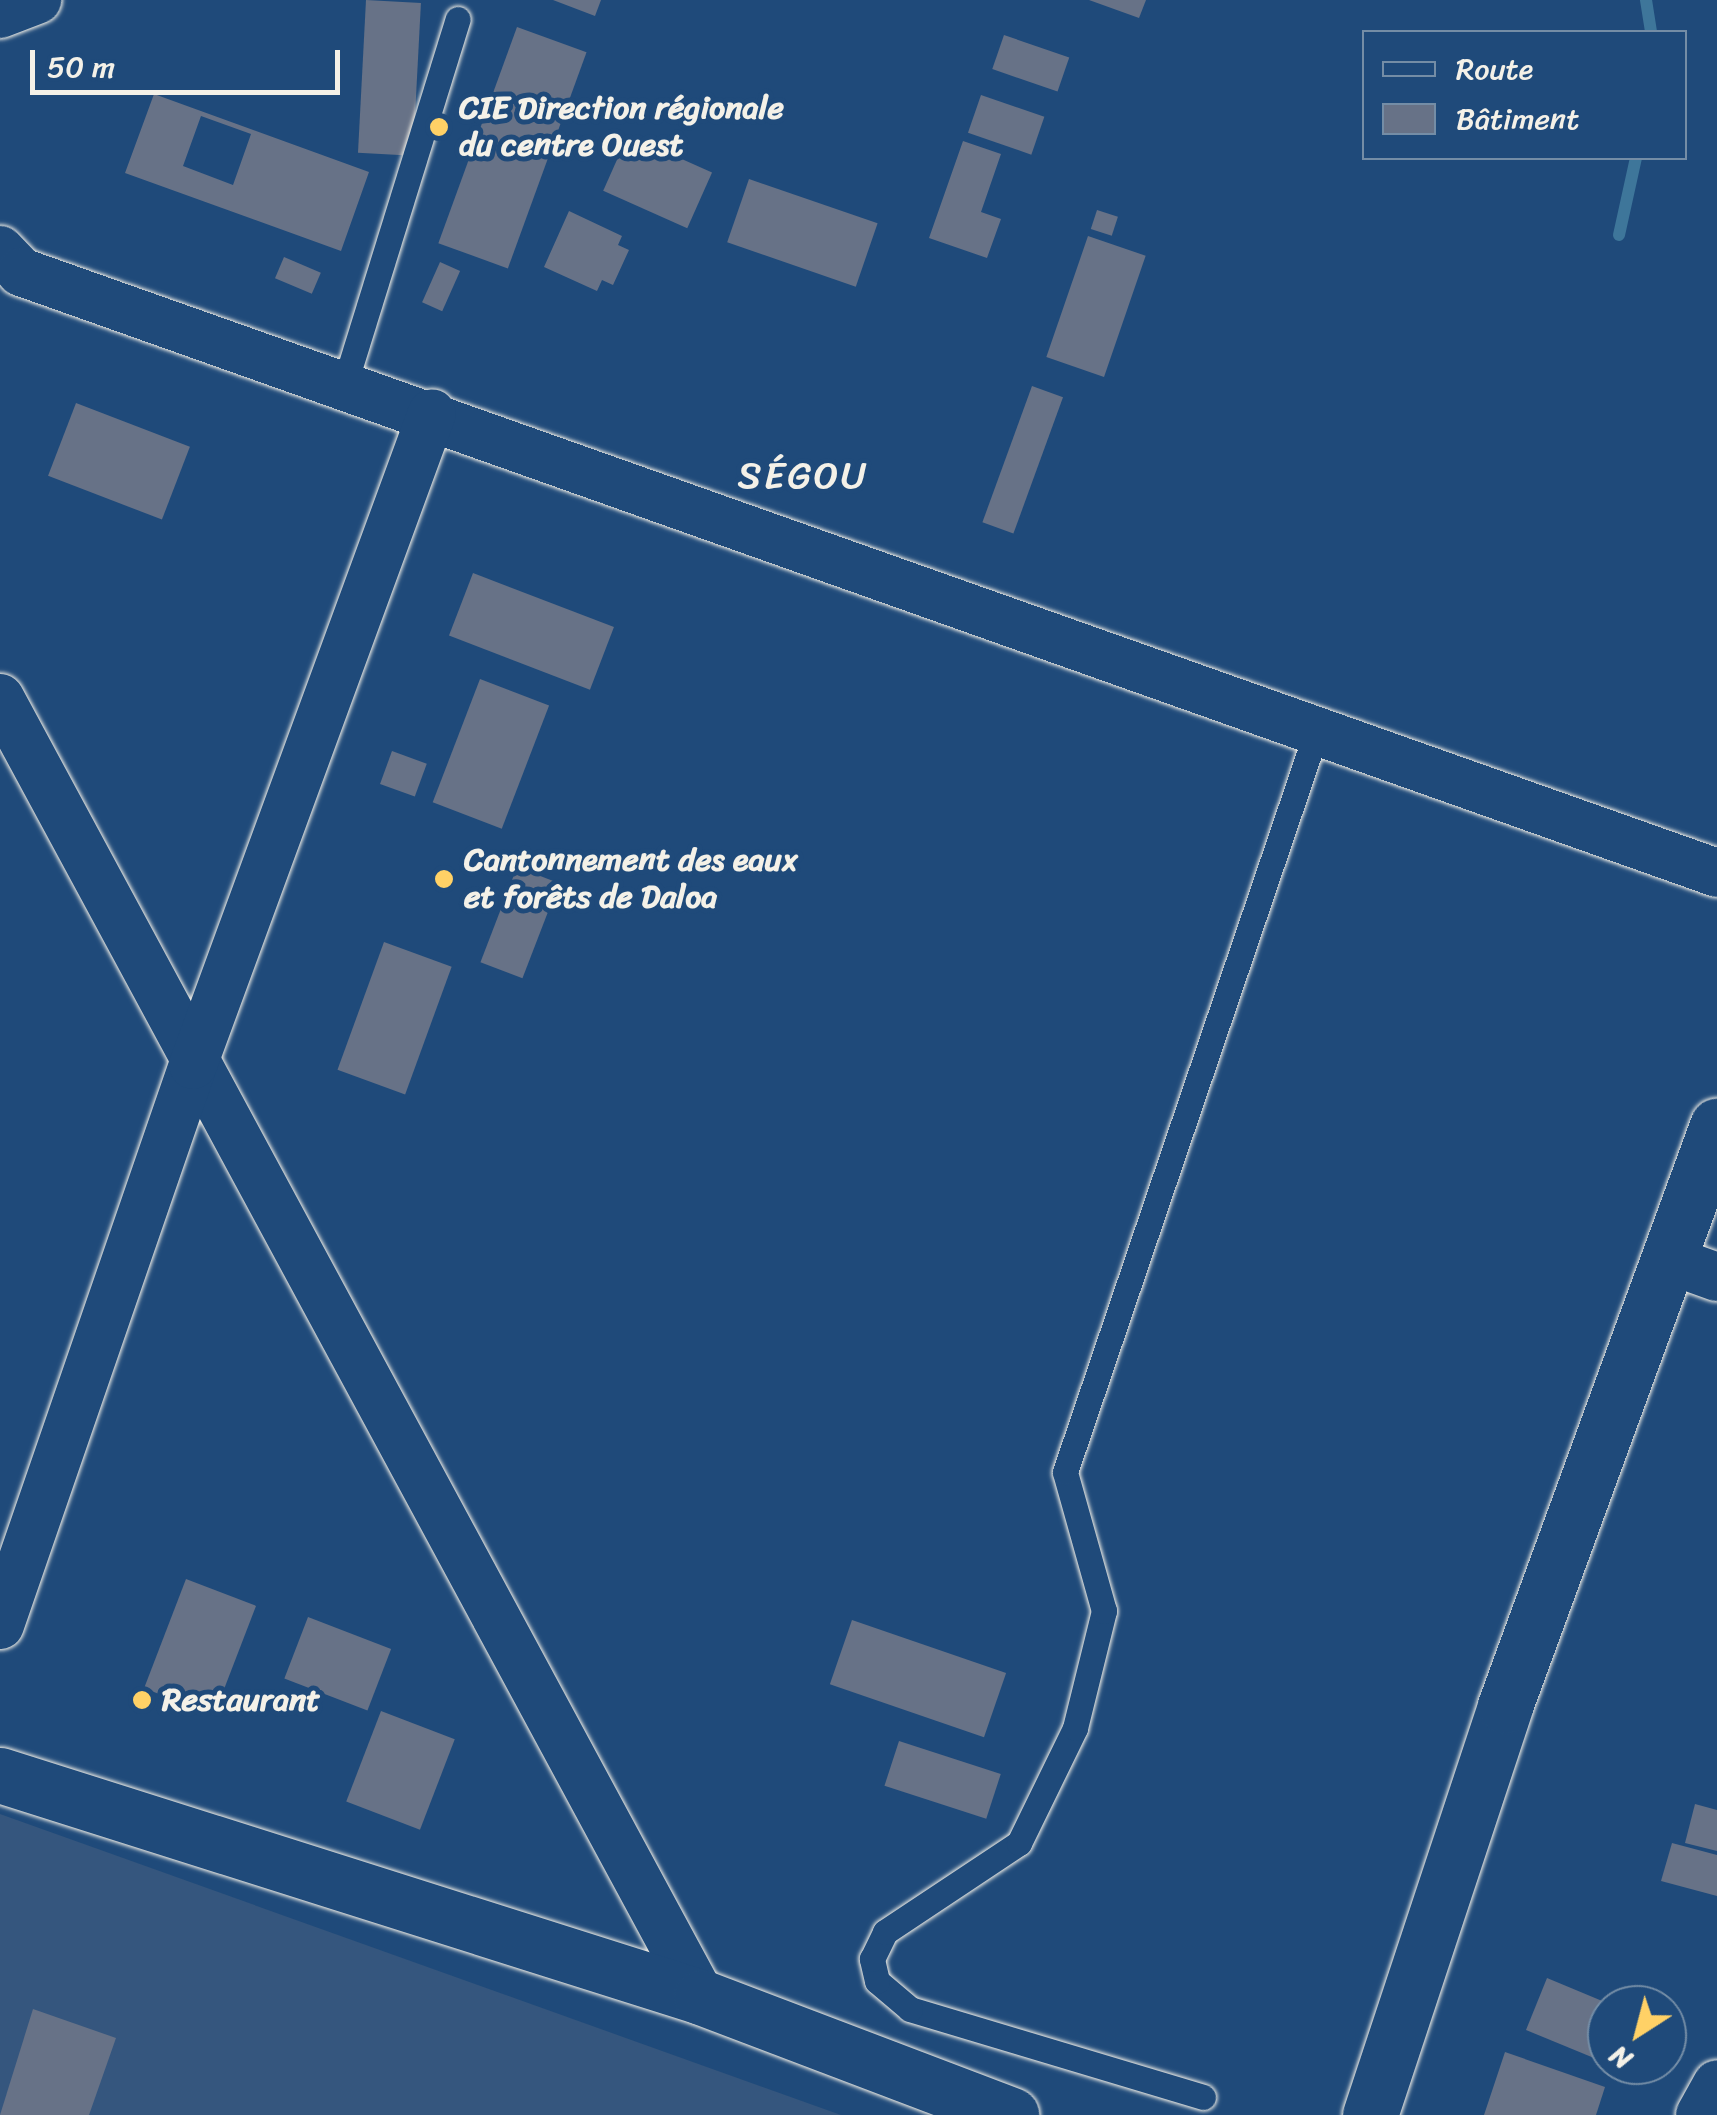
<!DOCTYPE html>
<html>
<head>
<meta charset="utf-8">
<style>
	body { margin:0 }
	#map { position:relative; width:1717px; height:2115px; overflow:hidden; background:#1f4a7a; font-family:Sriracha,sans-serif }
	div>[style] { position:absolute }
	.built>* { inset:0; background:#35567e }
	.stream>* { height:12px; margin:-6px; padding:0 6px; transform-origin:6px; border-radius:6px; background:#3e769a }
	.building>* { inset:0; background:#677287; transform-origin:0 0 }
	.roads { filter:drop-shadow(0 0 2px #f4f1e8) drop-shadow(0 0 2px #f4f1e8) }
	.lane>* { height:25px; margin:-12.5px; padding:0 12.5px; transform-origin:12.5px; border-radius:12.5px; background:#1f4a7a }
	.street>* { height:48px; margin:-24px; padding:0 24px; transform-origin:24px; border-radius:24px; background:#1f4a7a }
	.secondary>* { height:55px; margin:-27.5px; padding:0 27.5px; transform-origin:27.5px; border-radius:27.5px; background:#1f4a7a }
	.dots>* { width:28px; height:28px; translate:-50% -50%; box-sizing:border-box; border:5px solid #1f4a7a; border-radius:50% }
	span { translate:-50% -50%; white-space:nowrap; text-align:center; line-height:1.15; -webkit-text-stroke:10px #1f4a7a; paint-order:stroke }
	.poi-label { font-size:32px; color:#f4f1e8; font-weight:700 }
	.left { translate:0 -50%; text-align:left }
	.quarter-label { font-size:38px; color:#f4f1e8; letter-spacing:2.5px }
	.legend { position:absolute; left:1362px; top:30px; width:325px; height:130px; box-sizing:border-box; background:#1f4a7a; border:2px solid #748da6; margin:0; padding:12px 18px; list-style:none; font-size:30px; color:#f4f1e8 }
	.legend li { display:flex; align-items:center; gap:20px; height:50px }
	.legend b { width:50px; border:2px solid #748da6 }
	.north { position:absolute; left:1587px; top:1985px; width:100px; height:100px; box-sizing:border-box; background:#1f4a7a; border:2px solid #748da6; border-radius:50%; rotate:216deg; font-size:28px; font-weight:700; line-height:40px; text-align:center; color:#f4f1e8 }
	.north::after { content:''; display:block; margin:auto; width:35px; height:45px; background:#ffd166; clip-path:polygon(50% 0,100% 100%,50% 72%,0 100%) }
	.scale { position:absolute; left:30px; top:50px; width:310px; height:45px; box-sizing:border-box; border:5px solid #f4f1e8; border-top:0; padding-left:12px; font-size:30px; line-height:35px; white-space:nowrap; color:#f4f1e8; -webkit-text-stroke:8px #1f4a7a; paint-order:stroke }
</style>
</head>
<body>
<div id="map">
	<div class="built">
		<div style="clip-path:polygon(0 1814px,841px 2115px,0 2115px)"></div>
	</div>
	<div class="stream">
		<div style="left:1646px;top:0;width:32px;rotate:81deg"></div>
		<div style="left:1619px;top:235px;width:79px;rotate:-77.6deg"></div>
	</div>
	<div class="building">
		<div style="left:366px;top:0;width:55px;height:153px;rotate:3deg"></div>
		<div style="clip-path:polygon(553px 0,601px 0,595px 16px)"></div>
		<div style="clip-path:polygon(1089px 0,1146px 0,1139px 18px)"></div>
		<div style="left:517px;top:27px;width:74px;height:230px;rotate:20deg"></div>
		<div style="left:1004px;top:35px;width:69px;height:36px;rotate:19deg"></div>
		<div style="clip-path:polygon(evenodd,154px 94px,369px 172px,341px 251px,125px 173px,154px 94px,201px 116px,251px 134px,233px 185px,183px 166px,201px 116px)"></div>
		<div style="left:981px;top:95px;width:67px;height:40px;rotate:19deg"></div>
		<div style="left:628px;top:135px;width:92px;height:61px;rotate:24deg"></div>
		<div style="clip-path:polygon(963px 141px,1001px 154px,981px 212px,1001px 219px,987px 258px,929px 238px)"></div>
		<div style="left:749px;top:179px;width:136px;height:67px;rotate:19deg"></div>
		<div style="left:1097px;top:210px;width:22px;height:20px;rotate:18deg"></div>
		<div style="clip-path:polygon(569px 211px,622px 236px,618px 245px,629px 250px,613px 285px,602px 280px,597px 291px,544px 267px)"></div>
		<div style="left:1088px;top:236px;width:61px;height:128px;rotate:19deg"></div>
		<div style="left:284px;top:257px;width:40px;height:23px;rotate:23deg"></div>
		<div style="left:440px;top:262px;width:22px;height:44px;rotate:24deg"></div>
		<div style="left:1032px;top:386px;width:33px;height:145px;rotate:20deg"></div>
		<div style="left:76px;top:403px;width:122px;height:78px;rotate:21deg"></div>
		<div style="left:473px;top:573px;width:151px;height:67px;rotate:21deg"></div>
		<div style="left:480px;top:679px;width:74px;height:132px;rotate:21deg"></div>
		<div style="left:392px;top:751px;width:37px;height:35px;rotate:20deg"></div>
		<div style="left:517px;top:867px;width:45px;height:102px;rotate:21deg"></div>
		<div style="left:384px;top:942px;width:72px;height:136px;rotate:20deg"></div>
		<div style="left:186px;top:1579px;width:75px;height:117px;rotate:21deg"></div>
		<div style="left:308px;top:1617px;width:89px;height:66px;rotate:21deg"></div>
		<div style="left:852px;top:1620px;width:163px;height:68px;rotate:19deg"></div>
		<div style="left:381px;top:1711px;width:79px;height:97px;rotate:21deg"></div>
		<div style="left:899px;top:1741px;width:107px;height:47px;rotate:18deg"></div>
		<div style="clip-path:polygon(1695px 1804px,1717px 1810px,1717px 1851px,1685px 1843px)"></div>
		<div style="clip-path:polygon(1672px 1843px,1717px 1855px,1717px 1896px,1661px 1881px)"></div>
		<div style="clip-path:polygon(1547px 1978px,1607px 2003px,1607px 2027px,1594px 2058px,1526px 2030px)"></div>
		<div style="clip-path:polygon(33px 2009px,116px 2038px,89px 2115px,0 2115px)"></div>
		<div style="clip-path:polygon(1505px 2052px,1605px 2087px,1596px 2115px,1484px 2115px)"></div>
	</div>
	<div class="roads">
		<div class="lane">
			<div style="left:345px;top:383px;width:381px;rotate:-72.8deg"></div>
			<div style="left:1203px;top:2097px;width:306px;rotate:-163.3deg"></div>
			<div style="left:910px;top:2009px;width:43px;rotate:-139.7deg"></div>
			<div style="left:877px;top:1981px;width:23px;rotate:-103deg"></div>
			<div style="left:872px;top:1959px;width:30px;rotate:-64deg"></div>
			<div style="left:885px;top:1932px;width:161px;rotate:-33.6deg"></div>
			<div style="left:1019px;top:1843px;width:128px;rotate:-64deg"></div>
			<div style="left:1075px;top:1728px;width:121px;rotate:-76.1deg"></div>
			<div style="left:1104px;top:1611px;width:144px;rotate:-105.7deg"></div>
			<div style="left:1065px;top:1472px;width:784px;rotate:-71.24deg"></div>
		</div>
		<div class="street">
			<div style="left:0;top:14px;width:40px;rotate:-21deg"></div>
			<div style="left:0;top:250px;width:30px;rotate:46deg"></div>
			<div style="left:21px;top:272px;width:1799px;rotate:19.51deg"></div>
			<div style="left:0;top:698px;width:1476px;rotate:61.65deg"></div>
			<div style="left:1667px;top:1259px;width:53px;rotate:19.8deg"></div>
			<div style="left:0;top:1625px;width:592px;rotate:-70.98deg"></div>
			<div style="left:193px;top:1065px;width:694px;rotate:-69.87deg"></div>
			<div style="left:1700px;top:2115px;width:35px;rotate:-61deg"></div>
		</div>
		<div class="secondary">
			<div style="left:0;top:1775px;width:735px;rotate:17.57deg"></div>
			<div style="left:701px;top:1997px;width:332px;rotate:20.8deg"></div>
			<div style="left:1370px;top:2115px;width:431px;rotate:-71.7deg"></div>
			<div style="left:1505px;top:1706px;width:618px;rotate:-69.92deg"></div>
		</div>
	</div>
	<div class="dots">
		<div style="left:439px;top:127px;background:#ffd166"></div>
		<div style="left:444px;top:879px;background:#ffd166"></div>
		<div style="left:142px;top:1700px;background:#ffd166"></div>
	</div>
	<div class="poi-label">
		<span class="left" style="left:459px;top:127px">CIE Direction régionale<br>du centre Ouest</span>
		<span class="left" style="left:464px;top:879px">Cantonnement des eaux<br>et forêts de Daloa</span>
		<span class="left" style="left:162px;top:1700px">Restaurant</span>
	</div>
	<div class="quarter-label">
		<span style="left:803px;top:476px">SÉGOU</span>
	</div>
	<ul class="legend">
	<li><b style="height:12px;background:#1f4a7a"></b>Route</li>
	<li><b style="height:28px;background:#677287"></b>Bâtiment</li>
	</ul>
	<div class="north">N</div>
	<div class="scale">50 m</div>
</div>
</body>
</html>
